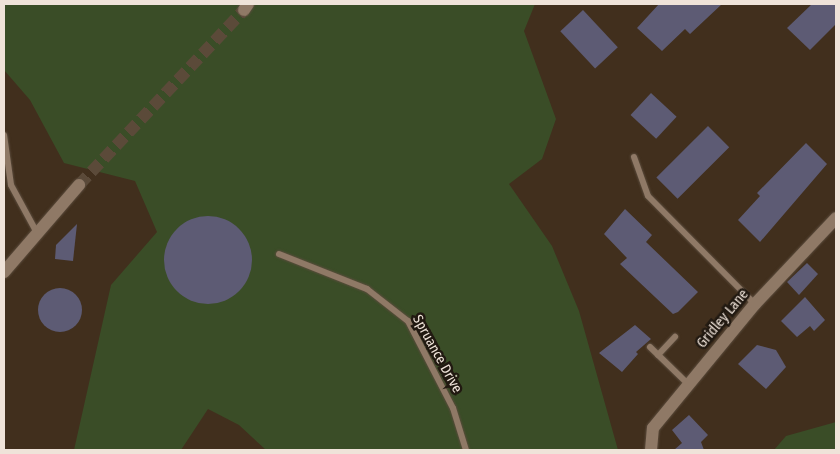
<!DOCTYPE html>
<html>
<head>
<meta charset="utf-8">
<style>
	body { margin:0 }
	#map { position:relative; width:840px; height:454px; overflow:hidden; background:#412f1d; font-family:"Fira Sans Condensed",sans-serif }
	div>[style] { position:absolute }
	.green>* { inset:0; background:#3a4d27 }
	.building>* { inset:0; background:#5d5b74; transform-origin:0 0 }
	.round { border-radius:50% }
	.street-tunnel>* { height:12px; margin-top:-6px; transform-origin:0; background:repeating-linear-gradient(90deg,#5b4a39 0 12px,transparent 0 18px) }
	.roads { filter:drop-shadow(0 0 1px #5b4c3d) drop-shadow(0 0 1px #5b4c3d) }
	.lane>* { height:6px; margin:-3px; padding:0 3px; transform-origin:3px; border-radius:3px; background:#8f7966 }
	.street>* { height:12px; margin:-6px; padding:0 6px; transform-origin:6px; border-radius:6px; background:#8f7966 }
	span { translate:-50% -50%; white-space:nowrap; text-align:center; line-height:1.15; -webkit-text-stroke:5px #211911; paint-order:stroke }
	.street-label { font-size:14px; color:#efe3d9 }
	.frame { position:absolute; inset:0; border:5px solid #efe3d9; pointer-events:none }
</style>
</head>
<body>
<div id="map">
	<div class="green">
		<div style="clip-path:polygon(4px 4px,535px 4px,524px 31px,556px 119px,542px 159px,509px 184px,552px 246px,579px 311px,618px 450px,266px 450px,239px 425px,208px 409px,181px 450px,74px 450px,111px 285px,157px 232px,135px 181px,64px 163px,30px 100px,4px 70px)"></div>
		<div style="clip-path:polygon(836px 422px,836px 450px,774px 450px,786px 436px)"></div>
	</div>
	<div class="building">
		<div style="clip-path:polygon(659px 4px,722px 4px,690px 34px,685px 29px,662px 51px,637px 28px)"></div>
		<div style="clip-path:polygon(812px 4px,836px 4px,836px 24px,810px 50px,787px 28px)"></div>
		<div style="left:583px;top:10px;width:51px;height:31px;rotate:47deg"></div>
		<div style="left:651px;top:93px;width:35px;height:30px;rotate:43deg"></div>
		<div style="left:708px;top:126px;width:30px;height:73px;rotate:45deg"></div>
		<div style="clip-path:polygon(806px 143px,827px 164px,760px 242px,738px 220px,760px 196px,757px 193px)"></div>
		<div style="clip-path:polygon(625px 209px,652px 235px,646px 242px,698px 292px,678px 312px,673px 314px,620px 264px,627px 258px,604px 234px)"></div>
		<div class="round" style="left:164px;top:216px;width:88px;height:88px"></div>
		<div style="clip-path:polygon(77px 224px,73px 261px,55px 259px,56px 245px)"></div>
		<div style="clip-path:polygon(807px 263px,818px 274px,799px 295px,787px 282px)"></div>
		<div class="round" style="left:38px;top:288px;width:44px;height:44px"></div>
		<div style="clip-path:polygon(805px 297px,825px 320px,814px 331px,810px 326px,797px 337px,781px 321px)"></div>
		<div style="clip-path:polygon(635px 325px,651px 339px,636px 352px,638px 354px,622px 372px,599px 353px)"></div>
		<div style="clip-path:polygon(757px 345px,776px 350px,786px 367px,766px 389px,738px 364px)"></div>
		<div style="clip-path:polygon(689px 415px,708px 435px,701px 442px,704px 450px,674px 450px,682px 443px,672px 430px)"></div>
	</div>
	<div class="street-tunnel">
		<div style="left:79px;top:185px;width:241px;rotate:-46.7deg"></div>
	</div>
	<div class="roads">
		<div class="lane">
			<div style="left:4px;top:135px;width:50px;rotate:82deg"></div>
			<div style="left:11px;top:185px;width:52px;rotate:61.5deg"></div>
			<div style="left:634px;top:157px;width:41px;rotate:70.3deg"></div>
			<div style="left:648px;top:196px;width:152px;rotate:45.3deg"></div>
			<div style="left:279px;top:254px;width:95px;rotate:21.7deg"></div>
			<div style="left:367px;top:289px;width:52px;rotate:38deg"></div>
			<div style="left:408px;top:321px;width:98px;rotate:62.7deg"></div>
			<div style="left:453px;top:408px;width:44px;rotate:72.8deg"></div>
			<div style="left:650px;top:347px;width:54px;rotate:44.3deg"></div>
			<div style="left:658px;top:355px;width:25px;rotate:-47deg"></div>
		</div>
		<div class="street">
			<div style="left:244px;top:10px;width:7px;rotate:-56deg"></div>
			<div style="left:4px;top:272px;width:115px;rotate:-49.2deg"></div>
			<div style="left:651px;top:450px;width:22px;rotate:-85deg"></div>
			<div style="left:653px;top:428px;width:161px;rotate:-50.6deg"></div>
			<div style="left:755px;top:304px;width:118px;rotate:-46.7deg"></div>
		</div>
	</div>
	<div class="street-label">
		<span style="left:723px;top:319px;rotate:-50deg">Gridley Lane</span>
		<span style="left:437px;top:354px;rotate:61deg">Spruance Drive</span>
	</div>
	<div class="frame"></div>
</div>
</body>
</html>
